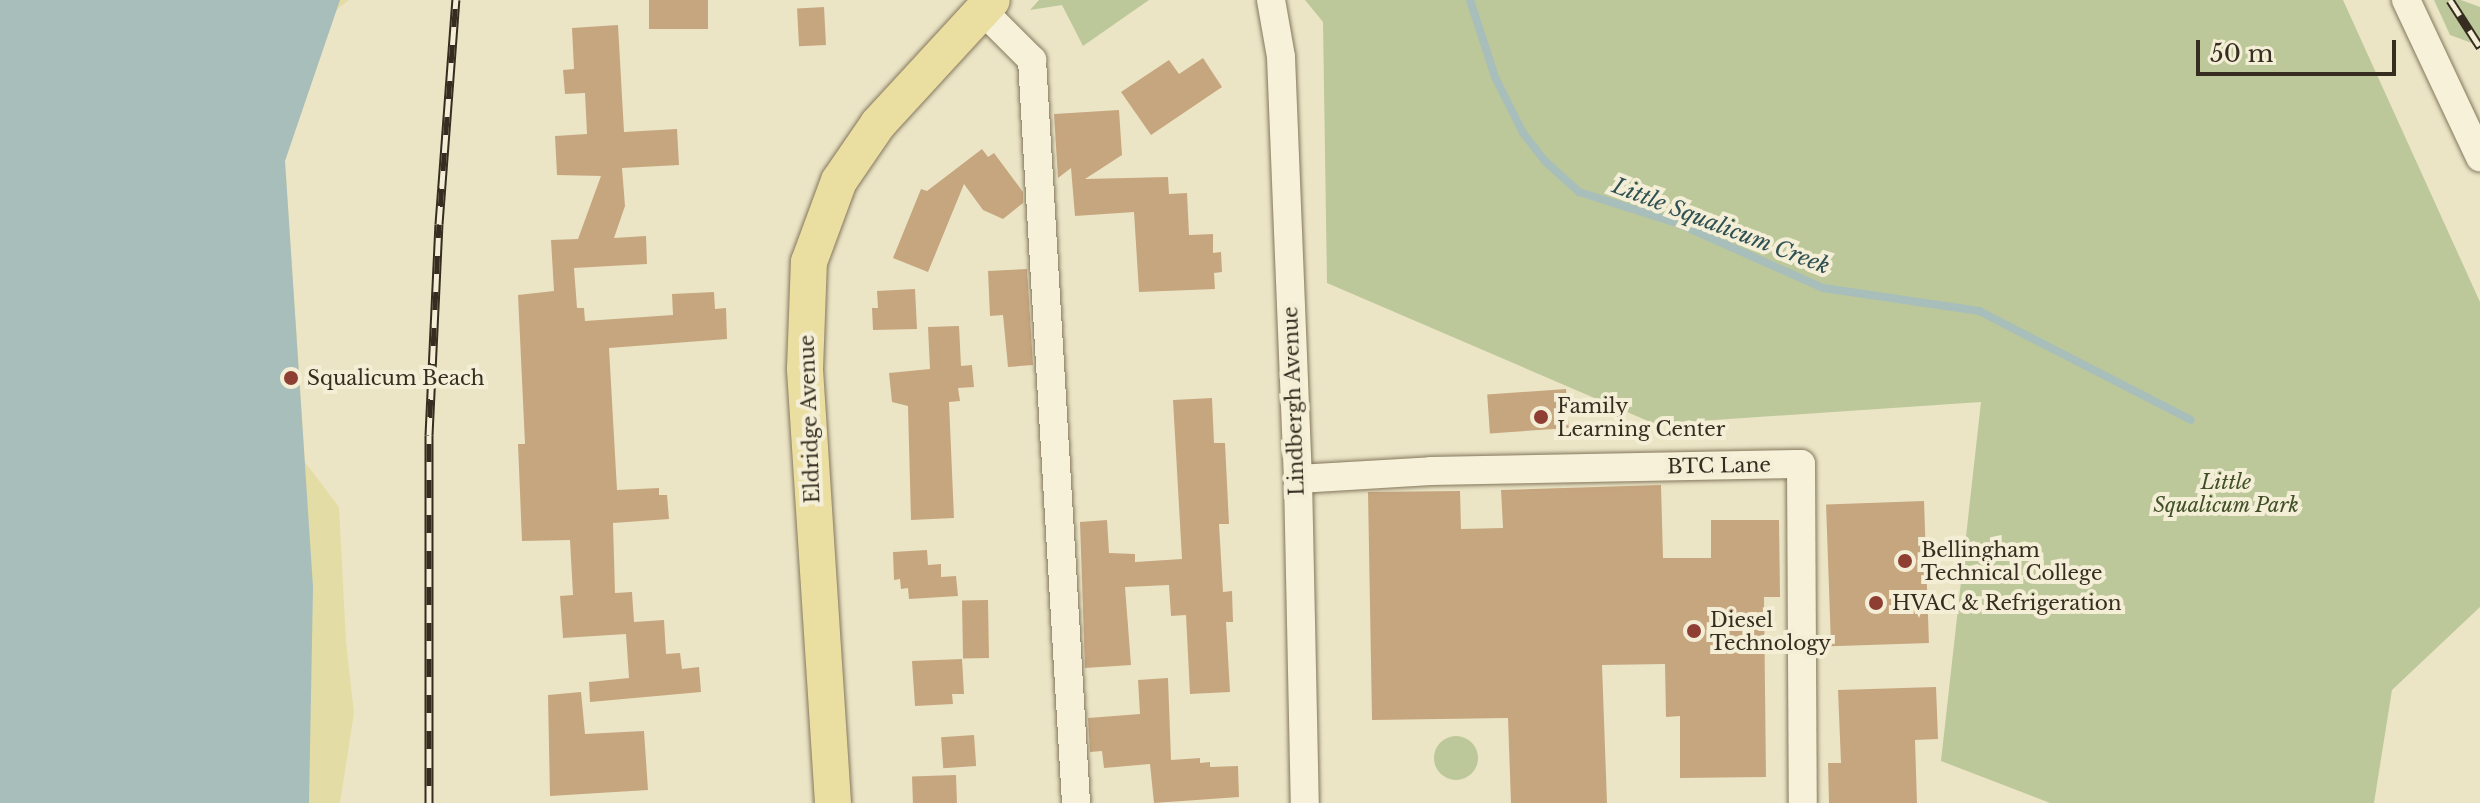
<!DOCTYPE html>
<html>
<head>
<meta charset="utf-8">
<style>
	body { margin:0 }
	#map { position:relative; width:2480px; height:803px; overflow:hidden; background:#ebe5c6; font-family:"Libre Baskerville",serif }
	div>[style] { position:absolute }
	.green>* { inset:0; background:#bcc89a }
	.round { border-radius:50% }
	.sand>* { inset:0; background:#e4dca5 }
	.water>* { inset:0; background:#a7bebb }
	.stream>* { height:8px; margin:-4px; padding:0 4px; transform-origin:4px; border-radius:4px; background:#a7bebb }
	.building>* { inset:0; background:#c6a67f; transform-origin:0 0 }
	.roads { filter:drop-shadow(0 0 2px #84775d) drop-shadow(0 0 2px #84775d) }
	.minor>* { height:28px; margin:-14px; padding:0 14px; transform-origin:14px; border-radius:14px; background:#f6f1d8 }
	.major>* { height:36px; margin:-18px; padding:0 18px; transform-origin:18px; border-radius:18px; background:#ebdea1 }
	.rail>* { height:9px; margin-top:-4.5px; transform-origin:0; background:repeating-linear-gradient(90deg,#f3eed5 0 18px,#362d20 0 36px); box-sizing:border-box; border-block:2px solid #362d20 }
	.dots>* { width:22px; height:22px; translate:-50% -50%; box-sizing:border-box; border:4px solid #f3eed5; border-radius:50% }
	span { translate:-50% -50%; white-space:nowrap; text-align:center; line-height:1.15; -webkit-text-stroke:8px #f3eed5; paint-order:stroke }
	.poi-label { font-size:20px; color:#362d20 }
	.left { translate:0 -50%; text-align:left }
	.street-label { font-size:20px; color:#362d20 }
	.park-label { font-size:20px; color:#415028; font-style:italic }
	.water-label { font-size:22px; color:#305154; font-style:italic }
	.scale { position:absolute; left:2196px; top:40px; width:200px; height:36px; box-sizing:border-box; border:4px solid #362d20; border-top:0; padding-left:10px; font-size:24px; line-height:28px; white-space:nowrap; color:#362d20; -webkit-text-stroke:6px #f3eed5; paint-order:stroke }
</style>
</head>
<body>
<div id="map">
	<div class="green">
		<div style="clip-path:polygon(1039px 0,1149px 0,1083px 46px,1062px 5px,1030px 10px)"></div>
		<div style="clip-path:polygon(1305px 0,2343px 0,2480px 302px,2480px 607px,2392px 690px,2374px 803px,2050px 803px,1941px 761px,1981px 402px,1655px 424px,1327px 283px,1323px 22px)"></div>
		<div style="clip-path:polygon(2434px 0,2461px 0,2480px 7px,2480px 46px,2450px 35px)"></div>
		<div class="round" style="left:1434px;top:736px;width:44px;height:44px"></div>
	</div>
	<div class="sand">
		<div style="clip-path:polygon(314px 0,349px 0,335px 11px,285px 161px,305px 462px,339px 507px,346px 642px,354px 713px,340px 803px,287px 803px,277px 294px,286px 65px)"></div>
	</div>
	<div class="water">
		<div style="clip-path:polygon(0 0,340px 0,285px 161px,313px 587px,309px 803px,0 803px)"></div>
	</div>
	<div class="stream">
		<div style="left:1470px;top:0;width:81px;rotate:72deg"></div>
		<div style="left:1495px;top:77px;width:63px;rotate:63.4deg"></div>
		<div style="left:1523px;top:133px;width:37px;rotate:52deg"></div>
		<div style="left:1546px;top:162px;width:45px;rotate:42.3deg"></div>
		<div style="left:1579px;top:192px;width:103px;rotate:17.6deg"></div>
		<div style="left:1677px;top:223px;width:160px;rotate:24deg"></div>
		<div style="left:1823px;top:288px;width:158px;rotate:8.4deg"></div>
		<div style="left:1979px;top:311px;width:238px;rotate:27.2deg"></div>
	</div>
	<div class="building">
		<div style="left:649px;top:0;width:59px;height:29px"></div>
		<div style="left:824px;top:7px;width:38px;height:27px;rotate:87deg"></div>
		<div style="clip-path:polygon(618px 25px,624px 132px,677px 129px,679px 165px,622px 168px,625px 206px,614px 238px,646px 236px,647px 264px,574px 268px,577px 308px,584px 308px,585px 321px,673px 315px,672px 294px,714px 292px,715px 309px,726px 308px,727px 339px,609px 348px,617px 490px,659px 488px,659px 495px,667px 495px,669px 519px,613px 523px,615px 593px,632px 592px,634px 622px,664px 620px,666px 654px,680px 653px,682px 669px,699px 667px,701px 692px,590px 702px,589px 682px,629px 678px,626px 634px,563px 638px,560px 596px,573px 595px,570px 540px,522px 541px,518px 444px,525px 444px,518px 295px,554px 291px,551px 240px,578px 239px,601px 176px,557px 175px,555px 136px,587px 134px,585px 93px,565px 94px,563px 70px,574px 69px,572px 28px)"></div>
		<div style="clip-path:polygon(1203px 58px,1222px 87px,1151px 135px,1121px 92px,1169px 60px,1179px 74px)"></div>
		<div style="clip-path:polygon(1119px 110px,1122px 155px,1085px 179px,1168px 177px,1169px 194px,1187px 193px,1189px 235px,1213px 234px,1213px 253px,1221px 252px,1222px 272px,1214px 273px,1215px 289px,1139px 292px,1134px 212px,1075px 216px,1071px 168px,1058px 178px,1054px 114px)"></div>
		<div style="clip-path:polygon(982px 149px,988px 157px,994px 153px,1023px 192px,1023px 203px,1003px 219px,983px 210px,964px 184px,928px 272px,893px 258px,921px 189px,927px 191px)"></div>
		<div style="clip-path:polygon(1027px 269px,1033px 365px,1008px 367px,1003px 315px,990px 316px,988px 271px)"></div>
		<div style="clip-path:polygon(915px 289px,917px 329px,873px 330px,872px 308px,878px 308px,877px 291px)"></div>
		<div style="clip-path:polygon(959px 326px,961px 366px,972px 365px,974px 387px,958px 388px,960px 401px,949px 402px,954px 518px,911px 520px,908px 406px,892px 402px,889px 373px,930px 369px,928px 327px)"></div>
		<div style="left:1566px;top:389px;width:39px;height:79px;rotate:86deg"></div>
		<div style="clip-path:polygon(1212px 398px,1214px 443px,1225px 443px,1229px 524px,1219px 524px,1223px 592px,1232px 591px,1233px 622px,1226px 622px,1230px 692px,1190px 694px,1186px 615px,1171px 616px,1169px 585px,1125px 587px,1131px 665px,1085px 668px,1080px 522px,1107px 520px,1109px 553px,1135px 554px,1135px 562px,1182px 559px,1173px 400px)"></div>
		<div style="clip-path:polygon(1661px 485px,1663px 558px,1711px 558px,1711px 520px,1779px 520px,1780px 597px,1764px 597px,1766px 777px,1680px 778px,1680px 716px,1666px 717px,1665px 664px,1602px 665px,1607px 803px,1511px 803px,1508px 718px,1372px 720px,1368px 492px,1460px 491px,1461px 529px,1503px 528px,1501px 490px)"></div>
		<div style="left:1924px;top:501px;width:142px;height:98px;rotate:88deg"></div>
		<div style="clip-path:polygon(927px 550px,928px 565px,941px 564px,941px 577px,956px 576px,958px 596px,909px 599px,908px 588px,901px 589px,900px 579px,894px 580px,893px 552px)"></div>
		<div style="left:988px;top:600px;width:58px;height:26px;rotate:89deg"></div>
		<div style="clip-path:polygon(962px 659px,964px 694px,952px 694px,953px 704px,915px 706px,912px 661px)"></div>
		<div style="clip-path:polygon(1168px 678px,1171px 760px,1200px 758px,1200px 763px,1210px 762px,1210px 767px,1238px 766px,1239px 797px,1154px 803px,1150px 764px,1104px 768px,1102px 751px,1090px 752px,1088px 718px,1140px 714px,1138px 680px)"></div>
		<div style="clip-path:polygon(1936px 687px,1938px 739px,1915px 740px,1917px 803px,1829px 803px,1828px 763px,1841px 763px,1838px 690px)"></div>
		<div style="clip-path:polygon(581px 692px,585px 734px,644px 731px,648px 790px,550px 796px,548px 695px)"></div>
		<div style="left:974px;top:735px;width:31px;height:33px;rotate:86deg"></div>
		<div style="left:956px;top:775px;width:28px;height:44px;rotate:88deg"></div>
	</div>
	<div class="roads">
		<div class="minor">
			<div style="left:1271px;top:0;width:58px;rotate:80deg"></div>
			<div style="left:1281px;top:57px;width:422px;rotate:87.7deg"></div>
			<div style="left:1298px;top:479px;width:324px;rotate:88.8deg"></div>
			<div style="left:2406px;top:0;width:174px;rotate:64.8deg"></div>
			<div style="left:982px;top:10px;width:71px;rotate:45deg"></div>
			<div style="left:1032px;top:60px;width:744px;rotate:86.61deg"></div>
			<div style="left:1298px;top:479px;width:133px;rotate:-3.4deg"></div>
			<div style="left:1431px;top:471px;width:370px;rotate:-1.1deg"></div>
			<div style="left:1801px;top:464px;width:339px;rotate:89.7deg"></div>
		</div>
		<div class="major">
			<div style="left:833px;top:803px;width:435px;rotate:-93.7deg"></div>
			<div style="left:805px;top:369px;width:107px;rotate:-87.9deg"></div>
			<div style="left:809px;top:262px;width:86px;rotate:-69.7deg"></div>
			<div style="left:839px;top:181px;width:69px;rotate:-55.6deg"></div>
			<div style="left:878px;top:124px;width:168px;rotate:-47.4deg"></div>
		</div>
	</div>
	<div class="rail">
		<div style="left:2450px;top:0;width:56px;rotate:57.4deg"></div>
		<div style="left:429px;top:803px;width:368px;rotate:-90deg"></div>
		<div style="left:429px;top:435px;width:211px;rotate:-87.3deg"></div>
		<div style="left:439px;top:224px;width:225px;rotate:-85.7deg"></div>
	</div>
	<div class="dots">
		<div style="left:291px;top:378px;background:#8e3e32"></div>
		<div style="left:1541px;top:417px;background:#8e3e32"></div>
		<div style="left:1905px;top:561px;background:#8e3e32"></div>
		<div style="left:1876px;top:603px;background:#8e3e32"></div>
		<div style="left:1694px;top:631px;background:#8e3e32"></div>
	</div>
	<div class="poi-label">
		<span class="left" style="left:307px;top:378px">Squalicum Beach</span>
		<span class="left" style="left:1557px;top:418px">Family<br>Learning Center</span>
		<span class="left" style="left:1921px;top:562px">Bellingham<br>Technical College</span>
		<span class="left" style="left:1892px;top:603px">HVAC &amp; Refrigeration</span>
		<span class="left" style="left:1710px;top:632px">Diesel<br>Technology</span>
	</div>
	<div class="street-label">
		<span style="left:1294px;top:401px;rotate:-92deg">Lindbergh Avenue</span>
		<span style="left:810px;top:419px;rotate:-92deg">Eldridge Avenue</span>
		<span style="left:1719px;top:466px;rotate:-1deg">BTC Lane</span>
	</div>
	<div class="park-label">
		<span style="left:2226px;top:494px">Little<br>Squalicum Park</span>
	</div>
	<div class="water-label">
		<span style="left:1721px;top:226px;rotate:21deg">Little Squalicum Creek</span>
	</div>
	<div class="scale">50 m</div>
</div>
</body>
</html>
